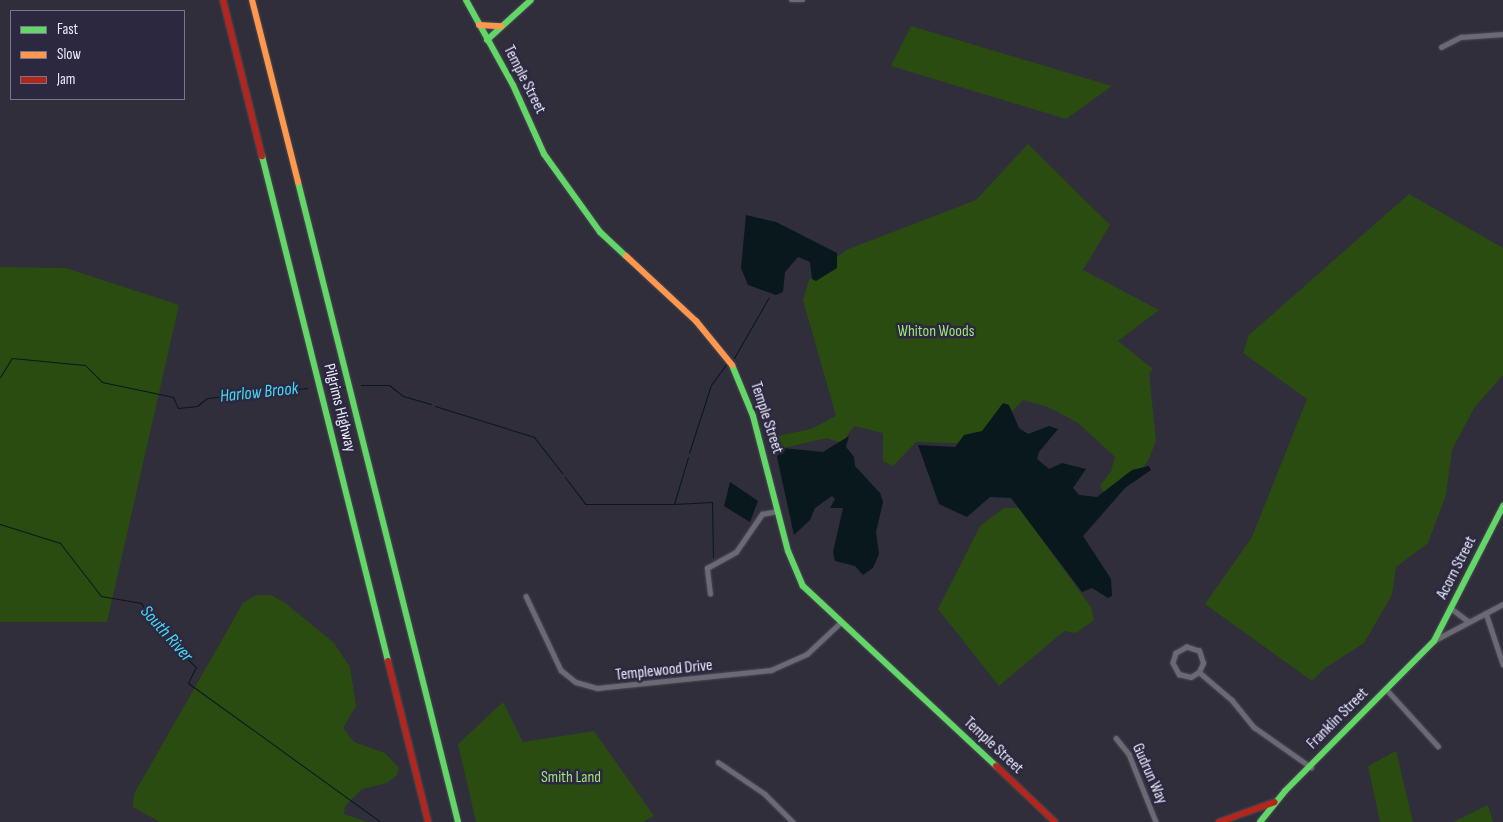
<!DOCTYPE html>
<html>
<head>
<meta charset="utf-8">
<style>
	body { margin:0 }
	#map { position:relative; width:1503px; height:822px; overflow:hidden; background:#2f2e3a; font-family:"Sofia Sans Condensed",sans-serif }
	div>[style] { position:absolute }
	.green>* { inset:0; background:#2a4c11 }
	.water>* { inset:0; background:#08181d }
	.stream>* { height:1px; margin:-0.5px; padding:0 0.5px; transform-origin:0.5px; border-radius:0.5px; background:#08181d }
	.roads { filter:drop-shadow(0 0 1px #4b4955) drop-shadow(0 0 1px #4b4955) }
	.street>* { height:4.5px; margin:-2.25px; padding:0 2.25px; transform-origin:2.25px; border-radius:2.25px; background:#6a6974 }
	.fast>* { height:6px; margin:-3px; padding:0 3px; transform-origin:3px; border-radius:3px; background:#63d668 }
	.slow>* { height:6px; margin:-3px; padding:0 3px; transform-origin:3px; border-radius:3px; background:#ff974d }
	.jam>* { height:6px; margin:-3px; padding:0 3px; transform-origin:3px; border-radius:3px; background:#b3261e }
	span { translate:-50% -50%; white-space:nowrap; text-align:center; line-height:1.15; -webkit-text-stroke:5px #2b2840; paint-order:stroke }
	.street-label { font-size:16px; color:#ecebfb }
	.park-label { font-size:16px; color:#9ee476 }
	.water-label { font-size:18px; color:#45d9f6; font-style:italic }
	.legend { position:absolute; left:10px; top:10px; width:175px; height:90px; box-sizing:border-box; background:#2b2840; border:1px solid #78768b; margin:0; padding:6px 9px; list-style:none; font-size:15px; color:#ecebfb }
	.legend li { display:flex; align-items:center; gap:10px; height:25px }
	.legend b { width:25px; border:1px solid #78768b }
</style>
</head>
<body>
<div id="map">
	<div class="green">
		<div style="clip-path:polygon(911px 26px,1112px 86px,1066px 119px,891px 66px)"></div>
		<div style="clip-path:polygon(1028px 144px,1110px 225px,1083px 270px,1159px 310px,1118px 341px,1153px 369px,1149px 373px,1156px 441px,1148px 461px,1130px 484px,1105px 494px,1100px 486px,1111px 471px,1115px 457px,1078px 423px,1048px 407px,1023px 400px,982px 444px,916px 442px,893px 466px,883px 461px,883px 433px,854px 426px,842px 443px,827px 438px,779px 449px,777px 436px,811px 429px,836px 416px,803px 300px,809px 280px,846px 250px,976px 200px)"></div>
		<div style="clip-path:polygon(1409px 194px,1503px 248px,1503px 375px,1474px 408px,1452px 450px,1446px 495px,1428px 543px,1396px 567px,1392px 595px,1364px 643px,1325px 668px,1312px 681px,1205px 604px,1252px 537px,1307px 399px,1243px 353px,1249px 335px)"></div>
		<div style="clip-path:polygon(0 267px,66px 268px,179px 305px,107px 622px,0 622px)"></div>
		<div style="clip-path:polygon(1004px 508px,1019px 508px,1091px 607px,1094px 620px,1076px 633px,1064px 631px,999px 686px,938px 609px,980px 526px)"></div>
		<div style="clip-path:polygon(256px 595px,270px 595px,284px 602px,334px 643px,350px 667px,356px 706px,343px 728px,354px 742px,385px 753px,399px 768px,397px 775px,387px 783px,362px 789px,345px 806px,344px 814px,368px 822px,160px 822px,133px 807px,134px 794px,243px 603px)"></div>
		<div style="clip-path:polygon(503px 702px,523px 742px,594px 731px,654px 816px,643px 822px,476px 822px,458px 744px)"></div>
		<div style="clip-path:polygon(1396px 751px,1413px 822px,1380px 822px,1368px 766px)"></div>
		<div style="clip-path:polygon(1488px 805px,1493px 822px,1453px 822px)"></div>
	</div>
	<div class="water">
		<div style="clip-path:polygon(746px 215px,776px 222px,837px 253px,837px 268px,816px 281px,812px 279px,810px 262px,798px 257px,785px 272px,783px 292px,776px 295px,748px 285px,741px 268px)"></div>
		<div style="clip-path:polygon(1003px 403px,1009px 405px,1019px 428px,1028px 434px,1049px 426px,1058px 429px,1039px 452px,1037px 459px,1049px 469px,1062px 463px,1086px 469px,1073px 488px,1079px 495px,1097px 497px,1132px 470px,1149px 466px,1151px 470px,1125px 488px,1083px 536px,1111px 579px,1112px 596px,1108px 598px,1092px 588px,1082px 592px,1011px 498px,990px 497px,967px 517px,939px 504px,918px 445px,955px 447px,964px 435px,982px 431px)"></div>
		<div style="clip-path:polygon(849px 436px,846px 447px,854px 457px,855px 466px,880px 493px,883px 502px,876px 532px,879px 554px,873px 568px,863px 575px,855px 566px,835px 561px,833px 552px,843px 508px,830px 508px,835px 499px,832px 496px,815px 508px,810px 520px,794px 535px,777px 457px,782px 448px,823px 452px)"></div>
		<div style="clip-path:polygon(730px 482px,758px 501px,750px 522px,724px 506px)"></div>
	</div>
	<div class="stream">
		<div style="left:734px;top:358px;width:70px;rotate:-60.2deg"></div>
		<div style="left:0;top:377px;width:22px;rotate:-58deg"></div>
		<div style="left:12px;top:358px;width:73px;rotate:5.5deg"></div>
		<div style="left:85px;top:365px;width:24px;rotate:45deg"></div>
		<div style="left:102px;top:382px;width:73px;rotate:11.9deg"></div>
		<div style="left:173px;top:397px;width:12px;rotate:66deg"></div>
		<div style="left:178px;top:408px;width:19px;rotate:-6deg"></div>
		<div style="left:197px;top:406px;width:13px;rotate:-39deg"></div>
		<div style="left:207px;top:398px;width:101px;rotate:-5.7deg"></div>
		<div style="left:361px;top:385px;width:28px"></div>
		<div style="left:389px;top:385px;width:18px;rotate:38deg"></div>
		<div style="left:403px;top:396px;width:29px;rotate:16deg"></div>
		<div style="left:331px;top:387px;width:14px"></div>
		<div style="left:435px;top:406px;width:104px;rotate:17.4deg"></div>
		<div style="left:534px;top:437px;width:46px;rotate:52.1deg"></div>
		<div style="left:689px;top:453px;width:71px;rotate:-72.1deg"></div>
		<div style="left:711px;top:385px;width:26px;rotate:-54deg"></div>
		<div style="left:565px;top:477px;width:34px;rotate:53deg"></div>
		<div style="left:585px;top:504px;width:89px"></div>
		<div style="left:674px;top:504px;width:49px;rotate:-73.4deg"></div>
		<div style="left:674px;top:504px;width:38px;rotate:-3deg"></div>
		<div style="left:712px;top:502px;width:55px;rotate:89deg"></div>
		<div style="left:0;top:524px;width:63px;rotate:17.6deg"></div>
		<div style="left:60px;top:543px;width:67px;rotate:52.3deg"></div>
		<div style="left:101px;top:596px;width:41px;rotate:9.9deg"></div>
		<div style="left:141px;top:603px;width:33px;rotate:59deg"></div>
		<div style="left:158px;top:631px;width:52px;rotate:43.5deg"></div>
		<div style="left:196px;top:667px;width:18px;rotate:117deg"></div>
		<div style="left:188px;top:683px;width:238px;rotate:35.8deg"></div>
	</div>
	<div class="roads">
		<div class="street">
			<div style="left:791px;top:0;width:12px"></div>
			<div style="left:1441px;top:47px;width:22px;rotate:-27deg"></div>
			<div style="left:1461px;top:37px;width:42px;rotate:-4.1deg"></div>
			<div style="left:710px;top:594px;width:26px;rotate:-97deg"></div>
			<div style="left:707px;top:568px;width:33px;rotate:-29deg"></div>
			<div style="left:736px;top:552px;width:46px;rotate:-55.6deg"></div>
			<div style="left:762px;top:514px;width:16px;rotate:-11deg"></div>
			<div style="left:526px;top:596px;width:82px;rotate:64.7deg"></div>
			<div style="left:561px;top:670px;width:19px;rotate:39deg"></div>
			<div style="left:576px;top:682px;width:22px;rotate:16deg"></div>
			<div style="left:597px;top:688px;width:175px;rotate:-5.9deg"></div>
			<div style="left:771px;top:670px;width:39px;rotate:-24deg"></div>
			<div style="left:807px;top:654px;width:45px;rotate:-43.2deg"></div>
			<div style="left:1452px;top:609px;width:20px;rotate:37deg"></div>
			<div style="left:1486px;top:613px;width:54px;rotate:71.6deg"></div>
			<div style="left:1435px;top:640px;width:77px;rotate:-27.9deg"></div>
			<div style="left:1199px;top:672px;width:10px;rotate:-66deg"></div>
			<div style="left:1203px;top:663px;width:13px;rotate:-108deg"></div>
			<div style="left:1199px;top:651px;width:13px;rotate:-162deg"></div>
			<div style="left:1187px;top:647px;width:13px;rotate:151deg"></div>
			<div style="left:1176px;top:653px;width:10px;rotate:107deg"></div>
			<div style="left:1173px;top:663px;width:13px;rotate:61deg"></div>
			<div style="left:1179px;top:674px;width:12px;rotate:14deg"></div>
			<div style="left:1191px;top:677px;width:9px;rotate:-32deg"></div>
			<div style="left:1199px;top:672px;width:43px;rotate:40.3deg"></div>
			<div style="left:1232px;top:700px;width:35px;rotate:51deg"></div>
			<div style="left:1254px;top:727px;width:70px;rotate:35.1deg"></div>
			<div style="left:1387px;top:690px;width:76px;rotate:47.7deg"></div>
			<div style="left:1116px;top:738px;width:21px;rotate:51deg"></div>
			<div style="left:1129px;top:754px;width:73px;rotate:68.3deg"></div>
			<div style="left:718px;top:762px;width:57px;rotate:34.2deg"></div>
			<div style="left:765px;top:794px;width:40px;rotate:45deg"></div>
		</div>
		<div class="fast">
			<div style="left:466px;top:0;width:97px;rotate:61.1deg"></div>
			<div style="left:513px;top:85px;width:76px;rotate:65.8deg"></div>
			<div style="left:544px;top:154px;width:96px;rotate:54.3deg"></div>
			<div style="left:600px;top:232px;width:35px;rotate:43deg"></div>
			<div style="left:487px;top:40px;width:59px;rotate:-42.3deg"></div>
			<div style="left:262px;top:156px;width:520px;rotate:75.99deg"></div>
			<div style="left:298px;top:182px;width:660px;rotate:75.96deg"></div>
			<div style="left:732px;top:365px;width:55px;rotate:67.6deg"></div>
			<div style="left:753px;top:416px;width:139px;rotate:75.5deg"></div>
			<div style="left:788px;top:551px;width:38px;rotate:67deg"></div>
			<div style="left:803px;top:586px;width:264px;rotate:43deg"></div>
			<div style="left:1260px;top:822px;width:40px;rotate:-51deg"></div>
			<div style="left:1285px;top:791px;width:211px;rotate:-45.2deg"></div>
			<div style="left:1434px;top:641px;width:152px;rotate:-62.9deg"></div>
		</div>
		<div class="slow">
			<div style="left:252px;top:0;width:188px;rotate:75.8deg"></div>
			<div style="left:479px;top:25px;width:22px;rotate:3deg"></div>
			<div style="left:626px;top:256px;width:96px;rotate:42.9deg"></div>
			<div style="left:696px;top:321px;width:57px;rotate:50.7deg"></div>
		</div>
		<div class="jam">
			<div style="left:223px;top:0;width:161px;rotate:76deg"></div>
			<div style="left:388px;top:661px;width:166px;rotate:76deg"></div>
			<div style="left:996px;top:766px;width:81px;rotate:43.5deg"></div>
			<div style="left:1219px;top:822px;width:59px;rotate:-19.7deg"></div>
		</div>
	</div>
	<div class="street-label">
		<span style="left:524px;top:80px;rotate:63deg">Temple Street</span>
		<span style="left:339px;top:408px;rotate:76deg">Pilgrims Highway</span>
		<span style="left:766px;top:418px;rotate:72deg">Temple Street</span>
		<span style="left:1457px;top:568px;rotate:-63deg">Acorn Street</span>
		<span style="left:664px;top:671px;rotate:-6deg">Templewood Drive</span>
		<span style="left:1338px;top:719px;rotate:-45deg">Franklin Street</span>
		<span style="left:993px;top:746px;rotate:43deg">Temple Street</span>
		<span style="left:1149px;top:774px;rotate:66deg">Gudrun Way</span>
	</div>
	<div class="park-label">
		<span style="left:936px;top:332px">Whiton Woods</span>
		<span style="left:571px;top:778px">Smith Land</span>
	</div>
	<div class="water-label">
		<span style="left:259px;top:393px;rotate:-6deg">Harlow Brook</span>
		<span style="left:166px;top:634px;rotate:48deg">South River</span>
	</div>
	<ul class="legend">
	<li><b style="height:6px;background:#63d668"></b>Fast</li>
	<li><b style="height:6px;background:#ff974d"></b>Slow</li>
	<li><b style="height:6px;background:#b3261e"></b>Jam</li>
	</ul>
</div>
</body>
</html>
